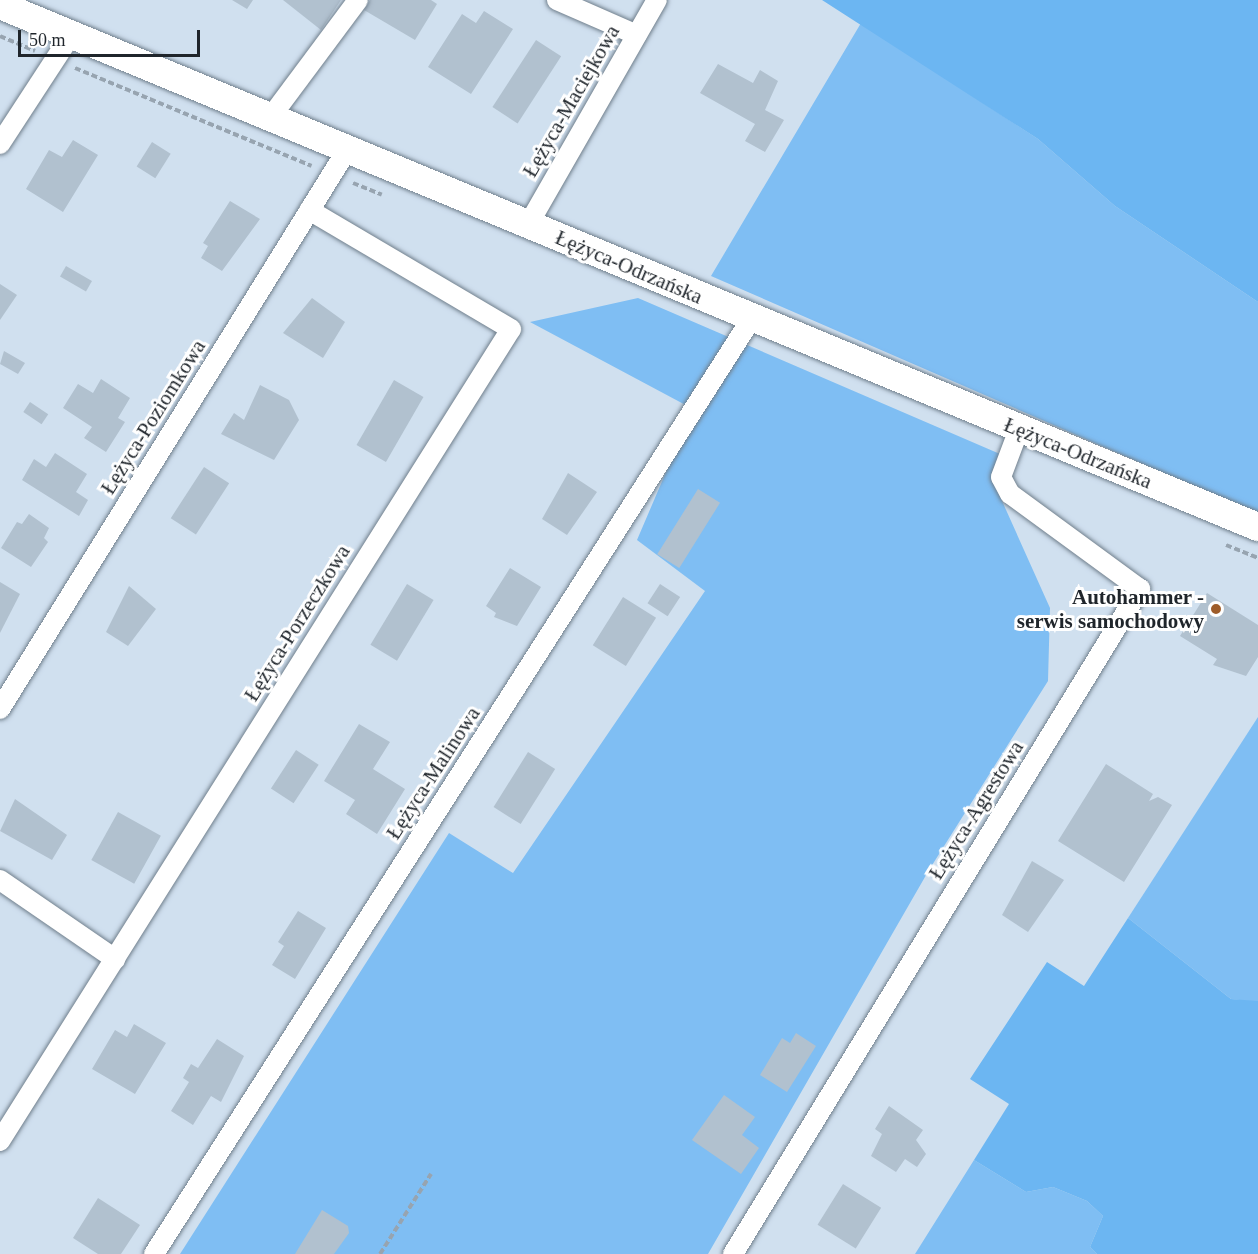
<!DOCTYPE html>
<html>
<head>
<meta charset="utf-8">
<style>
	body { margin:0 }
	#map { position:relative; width:1258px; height:1254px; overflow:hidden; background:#d0e0ef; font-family:Georgia,serif }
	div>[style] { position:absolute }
	.green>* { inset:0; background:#7fbef3 }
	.forest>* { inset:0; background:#6cb6f2 }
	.building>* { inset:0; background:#b1c1cf; transform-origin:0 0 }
	.path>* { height:4px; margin-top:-2px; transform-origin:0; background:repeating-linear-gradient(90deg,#97a4b0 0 6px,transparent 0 9px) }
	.roads { filter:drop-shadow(0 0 2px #707f8c) drop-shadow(0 0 2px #707f8c) }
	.minor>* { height:20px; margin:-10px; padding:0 10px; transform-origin:10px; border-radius:10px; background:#fff }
	.secondary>* { height:28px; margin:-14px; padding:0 14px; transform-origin:14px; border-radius:14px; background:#fff }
	.dots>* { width:16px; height:16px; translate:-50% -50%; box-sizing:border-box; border:3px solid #fff; border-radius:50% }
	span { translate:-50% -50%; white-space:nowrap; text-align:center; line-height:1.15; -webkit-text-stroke:6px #fff; paint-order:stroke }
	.street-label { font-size:21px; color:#1f252b }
	.poi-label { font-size:21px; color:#1f252b; font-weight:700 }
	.right { translate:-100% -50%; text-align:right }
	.scale { position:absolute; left:18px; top:30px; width:182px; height:27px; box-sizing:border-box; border:3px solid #1f252b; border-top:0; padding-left:8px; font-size:18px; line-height:21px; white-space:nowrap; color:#1f252b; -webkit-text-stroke:4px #fff; paint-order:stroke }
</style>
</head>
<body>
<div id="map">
	<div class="green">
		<div style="clip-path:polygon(861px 23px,1038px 139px,1115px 206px,1258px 302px,1258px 514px,711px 276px)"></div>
		<div style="clip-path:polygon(638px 298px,1000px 454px,995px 468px,998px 492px,1050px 608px,1048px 681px,929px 870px,708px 1254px,180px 1254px,449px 833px,513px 873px,705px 591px,637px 540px,693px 409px,530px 322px)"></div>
		<div style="clip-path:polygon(1258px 717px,1258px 1001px,1256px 1002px,1231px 999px,1128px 918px)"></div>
		<div style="clip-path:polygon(974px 1160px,1026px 1192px,1053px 1187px,1087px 1201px,1103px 1216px,1090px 1247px,1097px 1254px,915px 1254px)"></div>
	</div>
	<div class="forest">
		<div style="clip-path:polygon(822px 0,1258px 0,1258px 302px,1115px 206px,1038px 139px)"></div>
		<div style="clip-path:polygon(1128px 918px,1231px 999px,1258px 1001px,1258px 1254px,1097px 1254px,1090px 1247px,1103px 1216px,1087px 1201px,1053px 1187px,1026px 1192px,974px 1160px,1009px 1104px,970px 1079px,1047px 962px,1084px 986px)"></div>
	</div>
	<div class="building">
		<div style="clip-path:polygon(232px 0,253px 0,247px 9px)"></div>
		<div style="clip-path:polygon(283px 0,341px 0,321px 30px)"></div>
		<div style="clip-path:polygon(370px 0,431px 0,437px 4px,415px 40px,364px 10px)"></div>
		<div style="clip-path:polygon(484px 11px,513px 29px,471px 94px,428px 67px,462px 14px,476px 23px)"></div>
		<div style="left:536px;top:40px;width:30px;height:80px;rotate:33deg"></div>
		<div style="clip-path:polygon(718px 64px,753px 83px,760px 70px,778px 81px,765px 110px,784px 120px,765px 152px,745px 141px,755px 124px,700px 93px)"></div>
		<div style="clip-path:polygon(73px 140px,98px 155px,63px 212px,26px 189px,49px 150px,62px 157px)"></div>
		<div style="left:152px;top:142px;width:22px;height:29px;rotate:32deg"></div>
		<div style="clip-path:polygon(230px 201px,260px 219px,222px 271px,201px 258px,208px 246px,203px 243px)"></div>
		<div style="left:66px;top:266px;width:30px;height:12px;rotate:30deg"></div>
		<div style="clip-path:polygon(0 284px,17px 295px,0 320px)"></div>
		<div style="clip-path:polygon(312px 298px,345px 322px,323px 358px,283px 333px)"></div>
		<div style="clip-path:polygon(4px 351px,25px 363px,18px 374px,0 364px)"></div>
		<div style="clip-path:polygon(101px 379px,130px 398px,118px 418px,125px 422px,106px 452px,84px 438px,92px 427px,63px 408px,78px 384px,93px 393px)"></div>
		<div style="left:394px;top:380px;width:34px;height:75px;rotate:30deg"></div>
		<div style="clip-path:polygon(260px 385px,289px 400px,299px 420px,274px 460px,221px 434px,234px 413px,244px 420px)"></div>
		<div style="left:30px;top:402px;width:22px;height:12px;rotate:34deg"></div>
		<div style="clip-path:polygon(55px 453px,87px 474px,76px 492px,88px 500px,79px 516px,22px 480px,34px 459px,46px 467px)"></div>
		<div style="left:204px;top:467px;width:30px;height:61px;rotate:33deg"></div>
		<div style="clip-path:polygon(568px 473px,597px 492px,567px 535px,542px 519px)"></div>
		<div style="left:698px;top:489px;width:26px;height:77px;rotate:32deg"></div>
		<div style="clip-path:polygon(29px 514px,49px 528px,44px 538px,48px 542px,31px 567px,1px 548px,17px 522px,22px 524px)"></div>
		<div style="clip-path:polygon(510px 568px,541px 587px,517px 626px,494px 617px,496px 613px,486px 606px)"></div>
		<div style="clip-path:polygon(0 582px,20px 594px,0 633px)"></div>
		<div style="left:407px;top:584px;width:31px;height:71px;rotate:31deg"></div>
		<div style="left:660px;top:584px;width:24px;height:23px;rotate:33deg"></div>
		<div style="clip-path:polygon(129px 586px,156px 609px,128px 646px,106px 632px)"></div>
		<div style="clip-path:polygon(1207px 593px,1258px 625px,1258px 657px,1246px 676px,1213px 665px,1217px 659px,1180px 636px)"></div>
		<div style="left:623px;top:597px;width:39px;height:57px;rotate:32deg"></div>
		<div style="clip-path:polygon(359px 724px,390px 742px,373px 769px,405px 789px,377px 834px,346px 814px,355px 800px,324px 781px)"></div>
		<div style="left:296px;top:750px;width:27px;height:46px;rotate:33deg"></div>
		<div style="left:528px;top:752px;width:32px;height:65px;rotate:32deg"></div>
		<div style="clip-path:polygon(1106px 764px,1153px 794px,1149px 801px,1158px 797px,1172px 805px,1124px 882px,1058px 841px)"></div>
		<div style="clip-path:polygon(15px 799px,67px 835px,52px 860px,0 831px)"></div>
		<div style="left:118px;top:812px;width:49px;height:55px;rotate:29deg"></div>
		<div style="clip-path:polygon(1032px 861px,1064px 880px,1028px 932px,1002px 915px)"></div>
		<div style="clip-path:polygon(298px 911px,326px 928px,295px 979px,272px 965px,284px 946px,278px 942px)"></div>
		<div style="clip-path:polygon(134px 1024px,166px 1043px,135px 1094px,92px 1069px,115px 1030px,127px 1037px)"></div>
		<div style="clip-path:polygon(796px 1033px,816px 1046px,787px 1092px,760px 1075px,782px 1038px,790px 1043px)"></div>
		<div style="clip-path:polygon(217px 1039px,244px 1056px,221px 1102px,211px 1096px,193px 1125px,171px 1111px,189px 1082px,183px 1078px,191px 1064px,198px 1068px)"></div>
		<div style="clip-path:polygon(724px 1095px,755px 1117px,742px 1135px,759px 1148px,741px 1174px,692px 1140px)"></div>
		<div style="clip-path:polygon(889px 1106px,923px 1130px,916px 1140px,926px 1154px,917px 1167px,905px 1159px,896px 1172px,871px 1156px,882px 1134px,875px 1129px)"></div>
		<div style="left:843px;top:1184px;width:45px;height:48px;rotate:32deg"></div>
		<div style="clip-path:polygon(98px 1198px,140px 1225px,121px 1254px,98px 1254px,73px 1238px)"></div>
		<div style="clip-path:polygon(322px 1210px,348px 1226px,349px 1233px,334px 1254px,295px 1254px)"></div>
	</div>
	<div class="path">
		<div style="left:0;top:36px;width:38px;rotate:23deg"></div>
		<div style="left:75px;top:68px;width:256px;rotate:22.5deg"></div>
		<div style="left:353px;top:183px;width:31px;rotate:22deg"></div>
		<div style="left:1226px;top:545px;width:35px;rotate:22deg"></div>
		<div style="left:380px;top:1254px;width:95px;rotate:-57.5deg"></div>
	</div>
	<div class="roads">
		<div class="minor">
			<div style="left:557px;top:0;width:87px;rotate:23.6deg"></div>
			<div style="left:270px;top:118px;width:147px;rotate:-53.3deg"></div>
			<div style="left:0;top:144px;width:130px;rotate:-56.9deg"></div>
			<div style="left:528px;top:225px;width:259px;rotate:-60.2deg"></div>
			<div style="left:0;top:709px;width:658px;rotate:-58.17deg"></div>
			<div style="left:0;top:880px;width:140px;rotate:34.5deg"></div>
			<div style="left:0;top:1141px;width:959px;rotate:-57.82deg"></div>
			<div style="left:511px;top:329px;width:234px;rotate:-149.5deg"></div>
			<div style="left:154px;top:1254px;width:1111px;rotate:-57.43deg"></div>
			<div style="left:733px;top:1254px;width:780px;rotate:-58.53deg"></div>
			<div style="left:1140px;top:589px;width:161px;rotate:-143.8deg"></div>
			<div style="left:1010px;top:494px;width:19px;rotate:-118deg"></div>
			<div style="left:1001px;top:477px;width:51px;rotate:-69.4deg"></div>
		</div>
		<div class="secondary">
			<div style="left:0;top:5px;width:1362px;rotate:22.54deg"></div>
		</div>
	</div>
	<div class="dots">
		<div style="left:1216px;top:609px;background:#9e5c29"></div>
	</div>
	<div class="street-label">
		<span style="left:571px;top:101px;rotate:-60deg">Łężyca-Maciejkowa</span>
		<span style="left:629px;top:267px;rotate:23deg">Łężyca-Odrzańska</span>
		<span style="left:153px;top:417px;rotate:-58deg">Łężyca-Poziomkowa</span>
		<span style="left:1078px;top:453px;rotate:22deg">Łężyca-Odrzańska</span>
		<span style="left:297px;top:623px;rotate:-58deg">Łężyca-Porzeczkowa</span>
		<span style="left:433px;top:773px;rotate:-57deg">Łężyca-Malinowa</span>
		<span style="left:976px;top:810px;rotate:-58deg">Łężyca-Agrestowa</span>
	</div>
	<div class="poi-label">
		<span class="right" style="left:1204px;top:609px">Autohammer -<br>serwis samochodowy</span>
	</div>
	<div class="scale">50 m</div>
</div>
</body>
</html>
